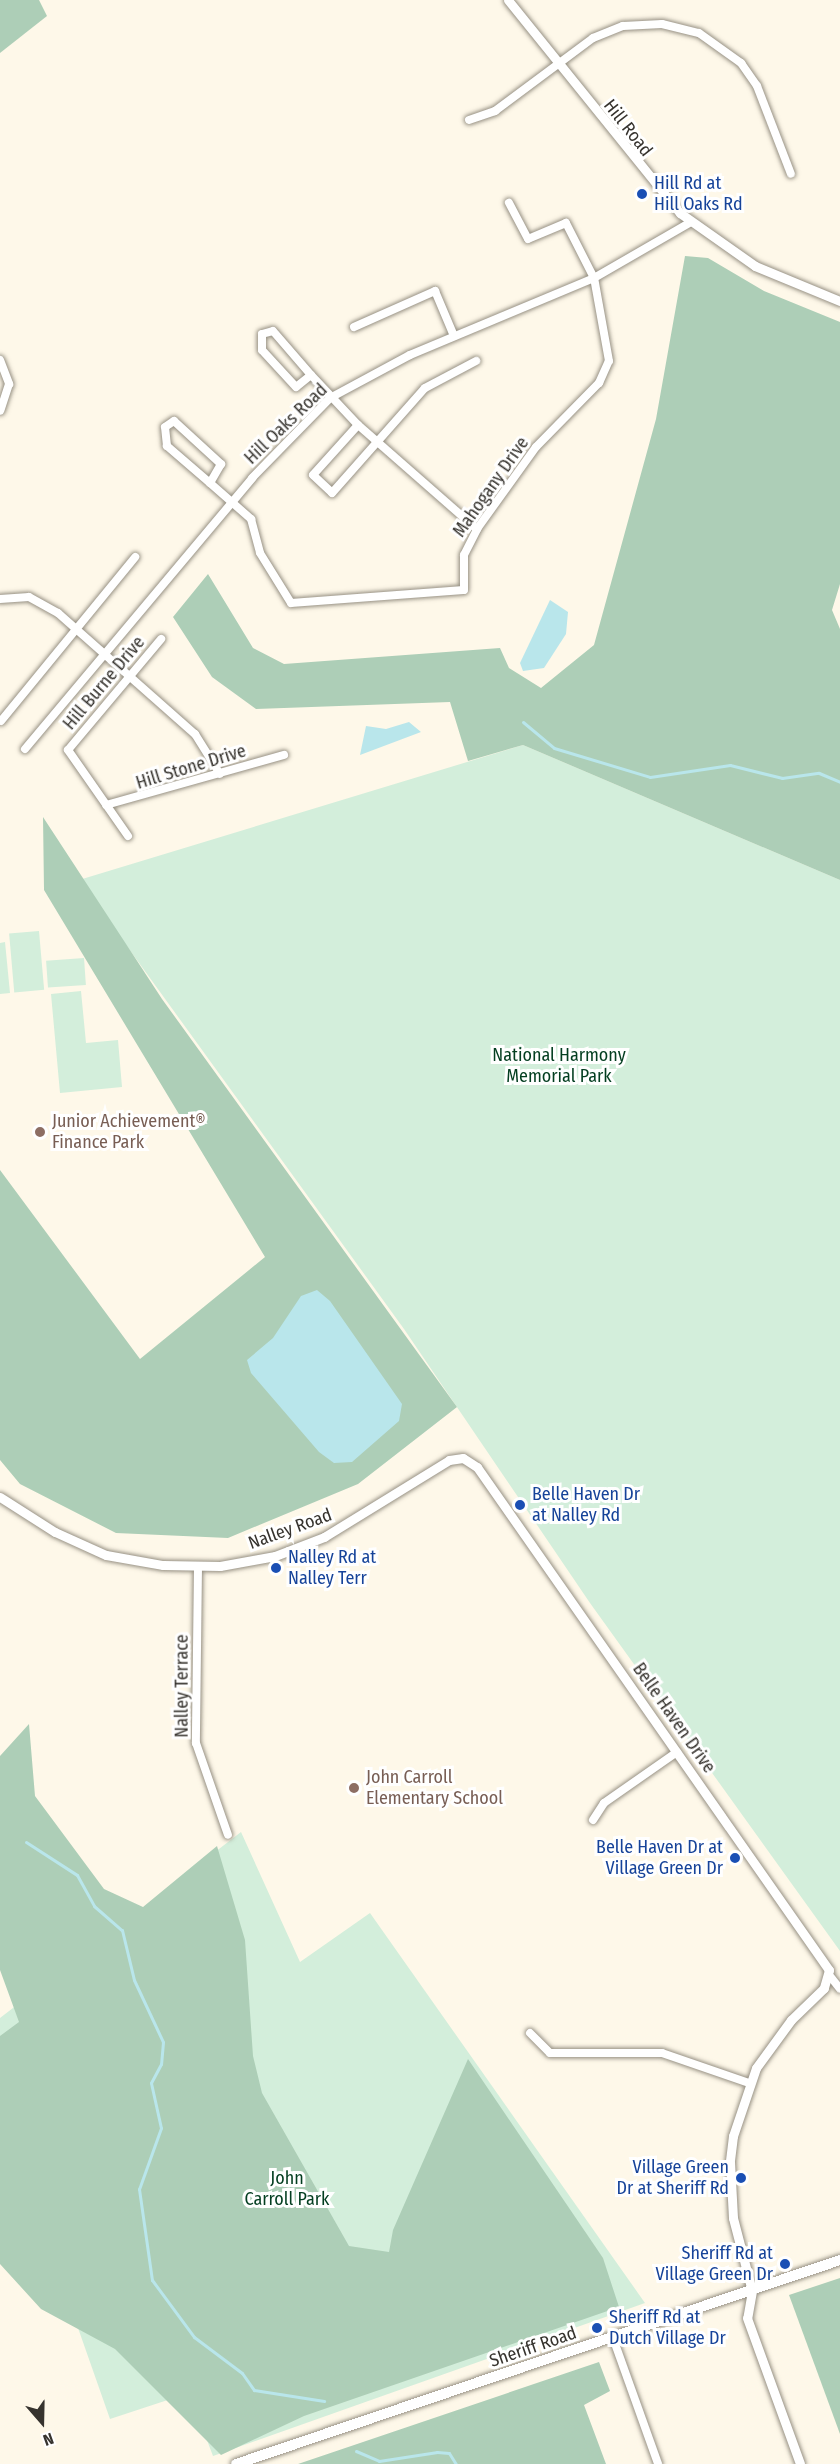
<!DOCTYPE html>
<html>
<head>
<meta charset="utf-8">
<style>
	body { margin:0 }
	#map { position:relative; width:840px; height:2464px; overflow:hidden; background:#fef8e9; font-family:"Fira Sans Condensed",sans-serif }
	div>[style] { position:absolute }
	.green>* { inset:0; background:#d3eedb; transform-origin:0 0 }
	.forest>* { inset:0; background:#adceb7 }
	.water>* { inset:0; background:#b9e6eb }
	.stream>* { height:3px; margin:-1.5px; padding:0 1.5px; transform-origin:1.5px; border-radius:1.5px; background:#b9e6eb }
	.roads { filter:drop-shadow(0 0 2px #979184) drop-shadow(0 0 2px #979184) }
	.minor>* { height:8px; margin:-4px; padding:0 4px; transform-origin:4px; border-radius:4px; background:#fff }
	.tertiary>* { height:9px; margin:-4.5px; padding:0 4.5px; transform-origin:4.5px; border-radius:4.5px; background:#fff }
	.secondary>* { height:10px; margin:-5px; padding:0 5px; transform-origin:5px; border-radius:5px; background:#fff }
	.dots>* { width:16px; height:16px; translate:-50% -50%; box-sizing:border-box; border:3px solid #fff; border-radius:50% }
	span { translate:-50% -50%; white-space:nowrap; text-align:center; line-height:1.15; -webkit-text-stroke:6px #fff; paint-order:stroke }
	.street-label { font-size:18px; color:#36332e }
	.transit-label { font-size:18px; color:#164399 }
	.left { translate:0 -50%; text-align:left }
	.right { translate:-100% -50%; text-align:right }
	.park-label { font-size:18px; color:#033e20 }
	.education-label { font-size:18px; color:#785e54 }
	.north { position:absolute; left:12px; top:2392px; width:60px; height:60px; -webkit-text-stroke:4px #fff; paint-order:stroke; rotate:160deg; font-size:16px; font-weight:700; line-height:24px; text-align:center; color:#36332e }
	.north::after { content:''; display:block; margin:auto; width:21px; height:27px; background:#36332e; clip-path:polygon(50% 0,100% 100%,50% 72%,0 100%) }
</style>
</head>
<body>
<div id="map">
	<div class="green">
		<div style="clip-path:polygon(523px 745px,840px 880px,840px 1951px,590px 1603px,404px 1329px,79px 880px)"></div>
		<div style="left:39px;top:931px;width:59px;height:30px;rotate:85deg"></div>
		<div style="clip-path:polygon(5px 942px,10px 993px,0 994px,0 943px)"></div>
		<div style="left:84px;top:958px;width:27px;height:38px;rotate:86deg"></div>
		<div style="clip-path:polygon(81px 991px,86px 1043px,118px 1040px,122px 1087px,60px 1093px,51px 994px)"></div>
		<div style="clip-path:polygon(241px 1832px,300px 1962px,370px 1913px,645px 2303px,213px 2456px,189px 2393px,110px 2419px,0 2106px,0 2018px)"></div>
	</div>
	<div class="forest">
		<div style="clip-path:polygon(0 0,39px 0,47px 16px,0 53px)"></div>
		<div style="clip-path:polygon(685px 256px,708px 258px,764px 291px,840px 322px,840px 584px,832px 610px,840px 629px,840px 880px,523px 745px,468px 761px,450px 702px,256px 709px,212px 677px,173px 617px,208px 574px,253px 648px,284px 664px,500px 648px,509px 668px,541px 688px,594px 645px,656px 419px)"></div>
		<div style="clip-path:polygon(43px 817px,162px 999px,457px 1407px,358px 1484px,228px 1538px,116px 1533px,20px 1484px,0 1460px,0 1170px,140px 1359px,265px 1257px,44px 890px)"></div>
		<div style="clip-path:polygon(29px 1724px,35px 1796px,104px 1889px,143px 1907px,217px 1846px,245px 1940px,253px 2056px,262px 2093px,349px 2246px,389px 2252px,393px 2230px,468px 2059px,603px 2258px,619px 2307px,304px 2416px,221px 2455px,115px 2349px,41px 2309px,0 2264px,0 2036px,19px 2022px,0 1970px,0 1756px)"></div>
		<div style="clip-path:polygon(840px 2278px,840px 2434px,789px 2295px)"></div>
		<div style="clip-path:polygon(599px 2362px,610px 2391px,584px 2405px,606px 2464px,298px 2464px)"></div>
	</div>
	<div class="water">
		<div style="clip-path:polygon(550px 600px,568px 612px,566px 634px,544px 668px,523px 671px,520px 663px)"></div>
		<div style="clip-path:polygon(409px 722px,421px 732px,360px 755px,366px 726px,386px 729px)"></div>
		<div style="clip-path:polygon(317px 1290px,330px 1301px,402px 1404px,399px 1421px,352px 1462px,334px 1463px,319px 1452px,251px 1373px,247px 1360px,273px 1338px,301px 1296px)"></div>
	</div>
	<div class="stream">
		<div style="left:523px;top:722px;width:40px;rotate:40deg"></div>
		<div style="left:554px;top:748px;width:100px;rotate:16.8deg"></div>
		<div style="left:650px;top:777px;width:81px;rotate:-8.5deg"></div>
		<div style="left:730px;top:765px;width:54px;rotate:14deg"></div>
		<div style="left:782px;top:778px;width:37px;rotate:-8deg"></div>
		<div style="left:819px;top:773px;width:23px;rotate:23deg"></div>
		<div style="left:26px;top:1842px;width:61px;rotate:32.9deg"></div>
		<div style="left:77px;top:1875px;width:35px;rotate:61deg"></div>
		<div style="left:94px;top:1906px;width:37px;rotate:41deg"></div>
		<div style="left:122px;top:1930px;width:51px;rotate:76.5deg"></div>
		<div style="left:134px;top:1980px;width:68px;rotate:64.9deg"></div>
		<div style="left:163px;top:2042px;width:22px;rotate:95deg"></div>
		<div style="left:161px;top:2064px;width:21px;rotate:118deg"></div>
		<div style="left:151px;top:2083px;width:46px;rotate:77.5deg"></div>
		<div style="left:161px;top:2128px;width:65px;rotate:109.8deg"></div>
		<div style="left:139px;top:2189px;width:92px;rotate:81.9deg"></div>
		<div style="left:152px;top:2280px;width:71px;rotate:53.6deg"></div>
		<div style="left:194px;top:2337px;width:60px;rotate:36.9deg"></div>
		<div style="left:242px;top:2373px;width:21px;rotate:55deg"></div>
		<div style="left:254px;top:2390px;width:71px;rotate:8.9deg"></div>
		<div style="left:356px;top:2451px;width:25px;rotate:23deg"></div>
		<div style="left:379px;top:2461px;width:59px;rotate:-8.8deg"></div>
		<div style="left:437px;top:2452px;width:12px;rotate:5deg"></div>
		<div style="left:449px;top:2453px;width:13px;rotate:58deg"></div>
	</div>
	<div class="roads">
		<div class="minor">
			<div style="left:469px;top:120px;width:28px;rotate:-19deg"></div>
			<div style="left:495px;top:111px;width:122px;rotate:-36.7deg"></div>
			<div style="left:593px;top:38px;width:32px;rotate:-22deg"></div>
			<div style="left:623px;top:26px;width:39px;rotate:-3deg"></div>
			<div style="left:662px;top:24px;width:38px;rotate:14deg"></div>
			<div style="left:699px;top:33px;width:52px;rotate:35.5deg"></div>
			<div style="left:741px;top:63px;width:28px;rotate:55deg"></div>
			<div style="left:757px;top:86px;width:94px;rotate:68.9deg"></div>
			<div style="left:354px;top:327px;width:89px;rotate:-24deg"></div>
			<div style="left:435px;top:291px;width:49px;rotate:67.1deg"></div>
			<div style="left:273px;top:331px;width:58px;rotate:49.2deg"></div>
			<div style="left:311px;top:375px;width:19px;rotate:141deg"></div>
			<div style="left:296px;top:387px;width:50px;rotate:-132.6deg"></div>
			<div style="left:262px;top:350px;width:16px;rotate:-90deg"></div>
			<div style="left:262px;top:334px;width:11px;rotate:-15deg"></div>
			<div style="left:0;top:360px;width:26px;rotate:69deg"></div>
			<div style="left:9px;top:384px;width:28px;rotate:108deg"></div>
			<div style="left:311px;top:375px;width:69px;rotate:46.8deg"></div>
			<div style="left:358px;top:425px;width:158px;rotate:41.2deg"></div>
			<div style="left:174px;top:421px;width:64px;rotate:42.5deg"></div>
			<div style="left:221px;top:464px;width:22px;rotate:120deg"></div>
			<div style="left:210px;top:483px;width:57px;rotate:-139.3deg"></div>
			<div style="left:167px;top:446px;width:19px;rotate:-96deg"></div>
			<div style="left:165px;top:427px;width:11px;rotate:-34deg"></div>
			<div style="left:358px;top:425px;width:67px;rotate:132deg"></div>
			<div style="left:313px;top:475px;width:26px;rotate:43deg"></div>
			<div style="left:332px;top:493px;width:140px;rotate:-48.5deg"></div>
			<div style="left:425px;top:388px;width:58px;rotate:-27.9deg"></div>
			<div style="left:210px;top:483px;width:55px;rotate:41.3deg"></div>
			<div style="left:251px;top:519px;width:35px;rotate:75deg"></div>
			<div style="left:260px;top:553px;width:59px;rotate:58.2deg"></div>
			<div style="left:291px;top:603px;width:173px;rotate:-4.3deg"></div>
			<div style="left:464px;top:590px;width:35px;rotate:-90deg"></div>
			<div style="left:464px;top:555px;width:29px;rotate:-63deg"></div>
			<div style="left:477px;top:529px;width:101px;rotate:-54.3deg"></div>
			<div style="left:536px;top:447px;width:90px;rotate:-45.5deg"></div>
			<div style="left:599px;top:383px;width:24px;rotate:-66deg"></div>
			<div style="left:609px;top:361px;width:84px;rotate:-100.2deg"></div>
			<div style="left:594px;top:278px;width:62px;rotate:-117deg"></div>
			<div style="left:566px;top:223px;width:41px;rotate:157.2deg"></div>
			<div style="left:528px;top:239px;width:41px;rotate:-117.8deg"></div>
			<div style="left:0;top:599px;width:29px;rotate:-4deg"></div>
			<div style="left:29px;top:597px;width:33px;rotate:29deg"></div>
			<div style="left:58px;top:613px;width:183px;rotate:41.5deg"></div>
			<div style="left:195px;top:734px;width:47px;rotate:58deg"></div>
			<div style="left:1px;top:721px;width:212px;rotate:-50.7deg"></div>
			<div style="left:25px;top:749px;width:354px;rotate:-50deg"></div>
			<div style="left:252px;top:478px;width:112px;rotate:-45.7deg"></div>
			<div style="left:330px;top:398px;width:91px;rotate:-28.3deg"></div>
			<div style="left:410px;top:355px;width:199px;rotate:-22.7deg"></div>
			<div style="left:594px;top:278px;width:112px;rotate:-30deg"></div>
			<div style="left:106px;top:805px;width:185px;rotate:-15.7deg"></div>
			<div style="left:128px;top:836px;width:105px;rotate:-124.9deg"></div>
			<div style="left:68px;top:750px;width:145px;rotate:-50deg"></div>
			<div style="left:198px;top:1567px;width:176px;rotate:90.7deg"></div>
			<div style="left:196px;top:1743px;width:97px;rotate:70.8deg"></div>
			<div style="left:593px;top:1820px;width:20px;rotate:-57deg"></div>
			<div style="left:604px;top:1803px;width:89px;rotate:-34.9deg"></div>
			<div style="left:830px;top:1976px;width:16px;rotate:52deg"></div>
			<div style="left:530px;top:2033px;width:28px;rotate:45deg"></div>
			<div style="left:550px;top:2053px;width:112px"></div>
			<div style="left:662px;top:2053px;width:92px;rotate:19deg"></div>
			<div style="left:613px;top:2338px;width:134px;rotate:70.3deg"></div>
		</div>
		<div class="tertiary">
			<div style="left:508px;top:0;width:274px;rotate:51.1deg"></div>
			<div style="left:680px;top:213px;width:92px;rotate:35.2deg"></div>
			<div style="left:755px;top:266px;width:92px;rotate:22.4deg"></div>
			<div style="left:0;top:1497px;width:65px;rotate:32.5deg"></div>
			<div style="left:55px;top:1532px;width:56px;rotate:24.3deg"></div>
			<div style="left:106px;top:1555px;width:58px;rotate:10deg"></div>
			<div style="left:163px;top:1565px;width:57px;rotate:1deg"></div>
			<div style="left:220px;top:1566px;width:56px;rotate:-10.3deg"></div>
			<div style="left:275px;top:1556px;width:53px;rotate:-21.2deg"></div>
			<div style="left:324px;top:1537px;width:147px;rotate:-31.6deg"></div>
			<div style="left:449px;top:1460px;width:14px;rotate:-8deg"></div>
			<div style="left:463px;top:1458px;width:17px;rotate:33deg"></div>
			<div style="left:477px;top:1467px;width:614px;rotate:55.02deg"></div>
			<div style="left:829px;top:1970px;width:19px;rotate:106deg"></div>
			<div style="left:824px;top:1988px;width:46px;rotate:135.9deg"></div>
			<div style="left:791px;top:2020px;width:59px;rotate:126.1deg"></div>
			<div style="left:756px;top:2068px;width:72px;rotate:108.7deg"></div>
			<div style="left:733px;top:2136px;width:26px;rotate:97deg"></div>
			<div style="left:730px;top:2162px;width:56px;rotate:86.9deg"></div>
			<div style="left:733px;top:2218px;width:75px;rotate:75.4deg"></div>
			<div style="left:752px;top:2291px;width:27px;rotate:100deg"></div>
			<div style="left:747px;top:2318px;width:155px;rotate:70deg"></div>
		</div>
		<div class="secondary">
			<div style="left:236px;top:2464px;width:638px;rotate:-18.66deg"></div>
		</div>
	</div>
	<div class="dots">
		<div style="left:642px;top:194px;background:#1a4fb4"></div>
		<div style="left:40px;top:1132px;background:#8d6e63"></div>
		<div style="left:520px;top:1505px;background:#1a4fb4"></div>
		<div style="left:276px;top:1568px;background:#1a4fb4"></div>
		<div style="left:354px;top:1788px;background:#8d6e63"></div>
		<div style="left:735px;top:1858px;background:#1a4fb4"></div>
		<div style="left:741px;top:2178px;background:#1a4fb4"></div>
		<div style="left:785px;top:2264px;background:#1a4fb4"></div>
		<div style="left:597px;top:2328px;background:#1a4fb4"></div>
	</div>
	<div class="street-label">
		<span style="left:628px;top:128px;rotate:52deg">Hill Road</span>
		<span style="left:286px;top:424px;rotate:-44deg">Hill Oaks Road</span>
		<span style="left:491px;top:487px;rotate:-55deg">Mahogany Drive</span>
		<span style="left:104px;top:683px;rotate:-50deg">Hill Burne Drive</span>
		<span style="left:191px;top:767px;rotate:-17deg">Hill Stone Drive</span>
		<span style="left:290px;top:1529px;rotate:-20deg">Nalley Road</span>
		<span style="left:182px;top:1686px;rotate:-90deg">Nalley Terrace</span>
		<span style="left:674px;top:1718px;rotate:55deg">Belle Haven Drive</span>
		<span style="left:533px;top:2347px;rotate:-19deg">Sheriff Road</span>
	</div>
	<div class="transit-label">
		<span class="left" style="left:654px;top:194px">Hill Rd at<br>Hill Oaks Rd</span>
		<span class="left" style="left:532px;top:1505px">Belle Haven Dr<br>at Nalley Rd</span>
		<span class="left" style="left:288px;top:1568px">Nalley Rd at<br>Nalley Terr</span>
		<span class="right" style="left:723px;top:1858px">Belle Haven Dr at<br>Village Green Dr</span>
		<span class="right" style="left:729px;top:2178px">Village Green<br>Dr at Sheriff Rd</span>
		<span class="right" style="left:773px;top:2264px">Sheriff Rd at<br>Village Green Dr</span>
		<span class="left" style="left:609px;top:2328px">Sheriff Rd at<br>Dutch Village Dr</span>
	</div>
	<div class="park-label">
		<span style="left:559px;top:1066px">National Harmony<br>Memorial Park</span>
		<span style="left:287px;top:2189px">John<br>Carroll Park</span>
	</div>
	<div class="education-label">
		<span class="left" style="left:52px;top:1132px">Junior Achievement®<br>Finance Park</span>
		<span class="left" style="left:366px;top:1788px">John Carroll<br>Elementary School</span>
	</div>
	<div class="north">N</div>
</div>
</body>
</html>
